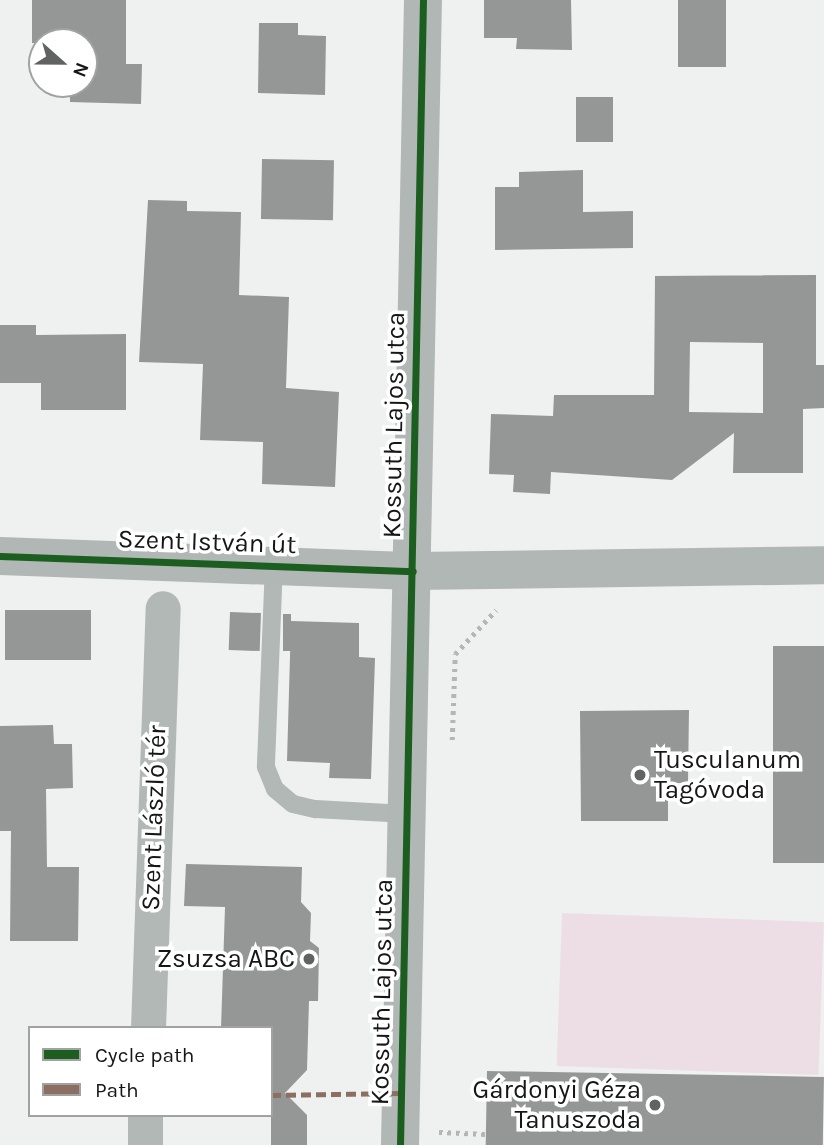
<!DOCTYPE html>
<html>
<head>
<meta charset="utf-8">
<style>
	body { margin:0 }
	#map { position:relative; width:824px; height:1145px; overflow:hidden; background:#eff1f0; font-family:Karla,sans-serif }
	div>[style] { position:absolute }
	.green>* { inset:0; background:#eddde4; transform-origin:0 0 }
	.building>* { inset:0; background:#959796; transform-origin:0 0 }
	.path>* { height:4.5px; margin-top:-2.25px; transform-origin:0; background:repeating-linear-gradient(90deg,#b2b6b4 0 3.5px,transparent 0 8.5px) }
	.lane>* { height:18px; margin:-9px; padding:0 9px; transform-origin:9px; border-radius:9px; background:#b2b8b6 }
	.street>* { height:35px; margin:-17.5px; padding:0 17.5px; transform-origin:17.5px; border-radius:17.5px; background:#b2b8b6 }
	.secondary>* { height:38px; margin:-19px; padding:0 19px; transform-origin:19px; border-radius:19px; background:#b0b7b4 }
	.quiet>* { height:5px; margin-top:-2.5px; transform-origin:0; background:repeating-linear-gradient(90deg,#8d6e63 0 10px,transparent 0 15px) }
	.cycleway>* { height:7px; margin:-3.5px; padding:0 3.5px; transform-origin:3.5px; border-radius:3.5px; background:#1b5e20 }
	.dots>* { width:19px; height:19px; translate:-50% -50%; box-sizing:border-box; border:4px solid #fff; border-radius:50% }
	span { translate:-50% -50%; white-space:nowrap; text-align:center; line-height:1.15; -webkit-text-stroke:7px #fff; paint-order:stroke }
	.street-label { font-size:26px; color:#151716 }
	.poi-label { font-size:26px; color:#151716 }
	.left { translate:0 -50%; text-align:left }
	.right { translate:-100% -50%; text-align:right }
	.legend { position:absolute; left:28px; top:1026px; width:245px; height:91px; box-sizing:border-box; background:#fff; border:2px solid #a1a2a2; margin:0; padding:9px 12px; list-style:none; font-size:21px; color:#151716 }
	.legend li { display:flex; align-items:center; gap:14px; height:35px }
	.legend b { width:35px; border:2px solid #a1a2a2 }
	.north { position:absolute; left:28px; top:28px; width:70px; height:70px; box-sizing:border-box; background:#fff; border:2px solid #a1a2a2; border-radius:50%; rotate:111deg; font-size:19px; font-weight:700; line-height:28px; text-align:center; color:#151716 }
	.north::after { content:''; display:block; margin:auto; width:24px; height:32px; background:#616362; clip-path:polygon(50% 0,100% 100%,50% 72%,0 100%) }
</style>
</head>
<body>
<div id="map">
	<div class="green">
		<div style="left:562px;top:913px;width:262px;height:153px;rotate:2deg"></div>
	</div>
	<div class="building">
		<div style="clip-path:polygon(32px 0,126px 0,126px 64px,142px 64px,141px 104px,70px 102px,70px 88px,50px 88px,84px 84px,84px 42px,32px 43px)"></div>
		<div style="clip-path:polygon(484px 0,571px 0,572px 50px,516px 49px,517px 38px,484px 38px)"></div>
		<div style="left:678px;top:0;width:48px;height:67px"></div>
		<div style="clip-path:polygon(259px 23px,298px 23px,298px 35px,326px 36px,325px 95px,258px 93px)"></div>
		<div style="left:576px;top:97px;width:37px;height:45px"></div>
		<div style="left:262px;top:159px;width:72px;height:60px;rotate:1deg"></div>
		<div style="clip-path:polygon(583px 170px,583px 212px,633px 211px,633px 248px,495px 250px,495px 187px,519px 187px,519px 172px)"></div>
		<div style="clip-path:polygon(148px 200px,187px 201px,187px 211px,241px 212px,239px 295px,289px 297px,286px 388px,339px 392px,335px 487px,262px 484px,263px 442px,200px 440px,203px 364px,139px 362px)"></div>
		<div style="clip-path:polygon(evenodd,816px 275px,816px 365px,824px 365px,824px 408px,803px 409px,803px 473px,733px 473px,734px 433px,672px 480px,551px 472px,550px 494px,513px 492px,514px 475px,489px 474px,491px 414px,553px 416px,554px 395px,654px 395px,655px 276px,816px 275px,690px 342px,763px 343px,763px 413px,689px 412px,690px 342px)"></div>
		<div style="clip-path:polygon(0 325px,36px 325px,36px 335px,126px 334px,126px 410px,41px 410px,41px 383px,0 383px)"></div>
		<div style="left:91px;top:610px;width:50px;height:86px;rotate:90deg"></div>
		<div style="left:230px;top:612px;width:31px;height:38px;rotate:2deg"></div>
		<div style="left:283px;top:614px;width:8px;height:37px"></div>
		<div style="clip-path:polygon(291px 621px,359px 623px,359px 657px,375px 658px,371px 779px,329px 778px,330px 763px,287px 761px)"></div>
		<div style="left:773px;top:646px;width:51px;height:217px"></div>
		<div style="clip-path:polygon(689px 710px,688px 783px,668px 783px,668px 821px,581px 821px,580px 711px)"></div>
		<div style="clip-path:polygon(53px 725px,54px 744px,72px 744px,73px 788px,46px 789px,47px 867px,79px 867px,78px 941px,10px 941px,11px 831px,0 831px,0 726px)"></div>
		<div style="clip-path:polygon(186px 864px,302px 867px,301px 902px,311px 913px,310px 941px,319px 948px,318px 1001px,309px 1001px,307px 1070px,285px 1093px,307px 1115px,307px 1145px,271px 1145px,271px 1028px,221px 1028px,225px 907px,184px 906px)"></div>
		<div style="left:487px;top:1071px;width:337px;height:74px;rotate:1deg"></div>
	</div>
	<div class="path">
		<div style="left:452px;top:740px;width:86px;rotate:-88deg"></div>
		<div style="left:455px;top:654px;width:60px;rotate:-47deg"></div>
		<div style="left:439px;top:1132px;width:47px;rotate:2.4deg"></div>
	</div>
	<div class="lane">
		<div style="left:274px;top:564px;width:203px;rotate:92.3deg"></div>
		<div style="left:266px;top:767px;width:24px;rotate:68deg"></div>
		<div style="left:275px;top:789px;width:23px;rotate:40deg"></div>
		<div style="left:293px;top:804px;width:23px;rotate:13deg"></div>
		<div style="left:315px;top:809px;width:92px;rotate:3.1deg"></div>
	</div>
	<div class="street">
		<div style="left:148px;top:1028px;width:420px;rotate:-88deg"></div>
		<div style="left:145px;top:1145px;width:30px;rotate:-90deg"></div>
	</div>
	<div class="secondary">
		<div style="left:0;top:556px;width:413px;rotate:2.1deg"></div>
		<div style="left:413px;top:571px;width:411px;rotate:-0.8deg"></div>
		<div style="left:400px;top:1145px;width:1145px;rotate:-88.85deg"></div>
	</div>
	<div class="quiet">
		<div style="left:271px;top:1095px;width:130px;rotate:-0.9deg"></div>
	</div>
	<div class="cycleway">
		<div style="left:0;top:556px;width:413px;rotate:2.1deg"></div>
		<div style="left:400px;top:1145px;width:1145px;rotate:-88.85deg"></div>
	</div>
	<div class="dots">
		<div style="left:640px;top:775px;background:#616362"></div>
		<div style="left:309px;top:959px;background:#616362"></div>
		<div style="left:655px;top:1105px;background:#616362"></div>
	</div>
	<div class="street-label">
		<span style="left:394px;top:425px;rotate:-89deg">Kossuth Lajos utca</span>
		<span style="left:207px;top:542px;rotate:2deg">Szent István út</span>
		<span style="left:154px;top:818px;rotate:-88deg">Szent László tér</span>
		<span style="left:382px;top:992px;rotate:-89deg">Kossuth Lajos utca</span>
	</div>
	<div class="poi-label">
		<span class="left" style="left:654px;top:775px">Tusculanum<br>Tagóvoda</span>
		<span class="right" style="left:295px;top:959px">Zsuzsa ABC</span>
		<span class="right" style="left:641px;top:1105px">Gárdonyi Géza<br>Tanuszoda</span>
	</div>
	<ul class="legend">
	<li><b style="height:9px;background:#1b5e20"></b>Cycle path</li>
	<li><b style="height:9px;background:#8d6e63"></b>Path</li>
	</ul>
	<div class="north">N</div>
</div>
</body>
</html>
